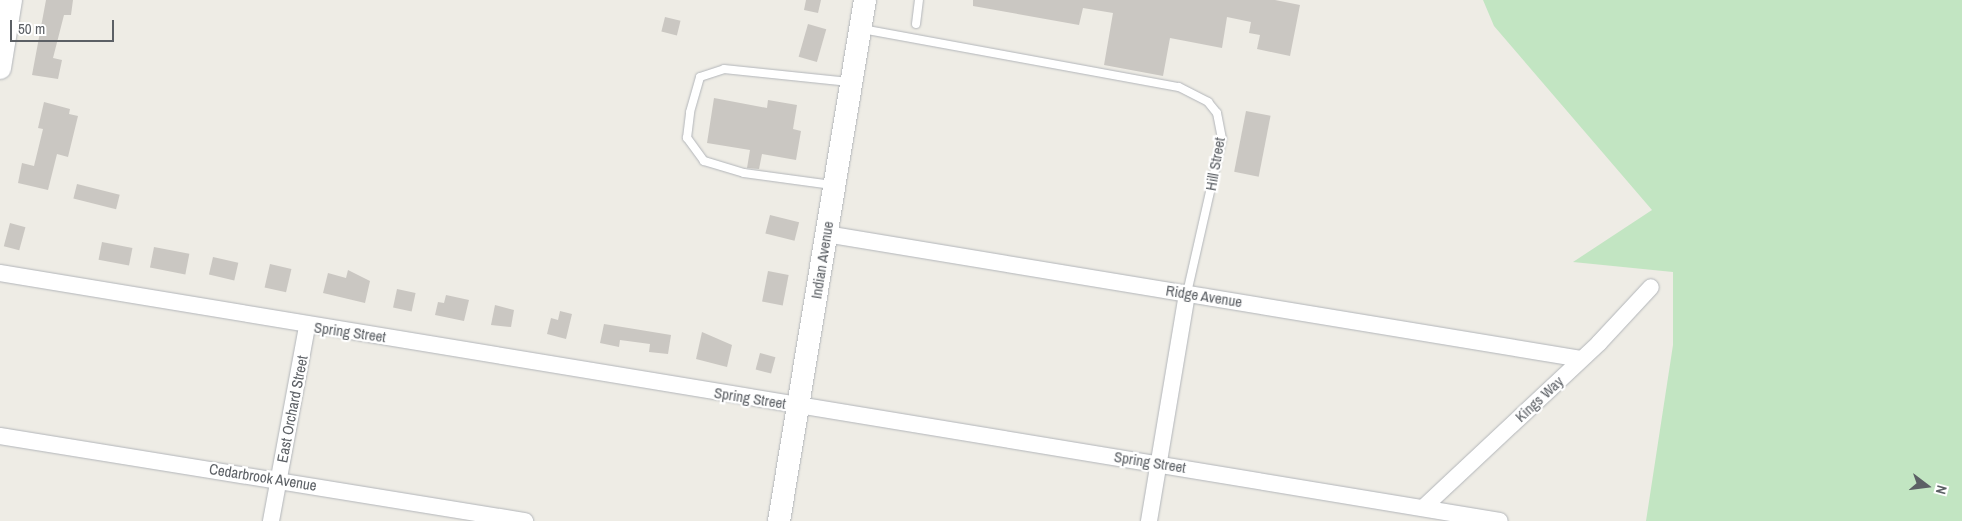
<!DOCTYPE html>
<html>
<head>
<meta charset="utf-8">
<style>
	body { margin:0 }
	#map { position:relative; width:1962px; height:521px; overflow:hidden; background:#eeece5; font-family:"Archivo Narrow",sans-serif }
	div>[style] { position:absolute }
	.green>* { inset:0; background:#c2e5c2 }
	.building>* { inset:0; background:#cac7c2; transform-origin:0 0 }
	.roads { filter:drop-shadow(0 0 1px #b2b5b9) drop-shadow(0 0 1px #b2b5b9) }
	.lane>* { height:8px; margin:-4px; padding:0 4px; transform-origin:4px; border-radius:4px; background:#fff }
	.street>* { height:16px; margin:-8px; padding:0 8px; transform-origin:8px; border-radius:8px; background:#fff }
	.secondary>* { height:22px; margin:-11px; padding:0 11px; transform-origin:11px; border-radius:11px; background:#fff }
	span { translate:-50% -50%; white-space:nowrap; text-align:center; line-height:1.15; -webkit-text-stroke:4.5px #fff; paint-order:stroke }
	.street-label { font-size:15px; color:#5c6065 }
	.north { position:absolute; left:1902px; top:461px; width:50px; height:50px; -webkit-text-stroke:4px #fff; paint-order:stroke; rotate:105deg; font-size:14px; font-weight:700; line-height:20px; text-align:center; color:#5c6065 }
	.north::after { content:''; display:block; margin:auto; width:18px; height:22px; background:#5c6065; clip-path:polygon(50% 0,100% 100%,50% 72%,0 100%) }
	.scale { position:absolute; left:10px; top:20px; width:104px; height:22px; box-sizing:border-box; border:2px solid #5c6065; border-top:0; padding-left:6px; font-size:15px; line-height:18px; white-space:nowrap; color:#5c6065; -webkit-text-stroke:4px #fff; paint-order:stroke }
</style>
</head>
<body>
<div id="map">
	<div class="green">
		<div style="clip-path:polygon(1483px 0,1962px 0,1962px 521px,1646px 521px,1673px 345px,1673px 272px,1573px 262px,1652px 210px,1494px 26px)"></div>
	</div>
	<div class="building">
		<div style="clip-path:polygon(46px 0,73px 0,71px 15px,64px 15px,53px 58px,62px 60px,58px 79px,32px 75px)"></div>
		<div style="clip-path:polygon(806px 0,821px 0,818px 13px,804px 10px)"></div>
		<div style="clip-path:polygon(973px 0,1275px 0,1300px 5px,1290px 56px,1257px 49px,1260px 35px,1249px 33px,1251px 22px,1227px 17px,1222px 48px,1170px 38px,1163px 76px,1104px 65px,1113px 13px,1083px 8px,1079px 25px,973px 6px)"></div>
		<div style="left:665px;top:17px;width:16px;height:15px;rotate:14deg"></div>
		<div style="left:808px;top:24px;width:19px;height:34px;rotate:16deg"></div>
		<div style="clip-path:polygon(714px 98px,767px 108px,768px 100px,797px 105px,793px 129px,801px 131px,796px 160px,762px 154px,759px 169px,747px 168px,750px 150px,707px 143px)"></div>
		<div style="clip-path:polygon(44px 102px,70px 109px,69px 114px,78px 116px,68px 157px,57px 154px,48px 190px,18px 183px,22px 163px,34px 166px,43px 129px,38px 128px)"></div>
		<div style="left:1246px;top:111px;width:25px;height:62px;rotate:11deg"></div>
		<div style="left:77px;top:184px;width:44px;height:15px;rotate:14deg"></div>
		<div style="left:770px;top:215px;width:30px;height:19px;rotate:14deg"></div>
		<div style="left:10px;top:223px;width:16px;height:24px;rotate:15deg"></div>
		<div style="left:102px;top:242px;width:31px;height:18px;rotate:11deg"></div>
		<div style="left:154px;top:247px;width:36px;height:21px;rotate:11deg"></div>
		<div style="left:213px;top:257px;width:26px;height:18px;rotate:13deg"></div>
		<div style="left:270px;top:264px;width:22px;height:24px;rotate:13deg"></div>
		<div style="clip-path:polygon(348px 270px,370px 281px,365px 303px,323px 293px,328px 273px,346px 278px)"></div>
		<div style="left:768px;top:271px;width:21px;height:31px;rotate:11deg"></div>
		<div style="left:397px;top:289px;width:19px;height:19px;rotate:12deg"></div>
		<div style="clip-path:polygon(446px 295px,469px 300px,464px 321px,435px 315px,438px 302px,444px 303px)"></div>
		<div style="clip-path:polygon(495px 305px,514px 310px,511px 327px,491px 325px)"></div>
		<div style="clip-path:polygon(560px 311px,572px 314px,566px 339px,547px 334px,551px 318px,558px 320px)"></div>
		<div style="clip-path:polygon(604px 324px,671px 335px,668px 354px,649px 352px,650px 344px,620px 340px,619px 347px,600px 343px)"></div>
		<div style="clip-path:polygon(702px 332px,732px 345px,727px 367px,696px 359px)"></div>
		<div style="left:760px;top:353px;width:16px;height:17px;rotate:15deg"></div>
	</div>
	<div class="roads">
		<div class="lane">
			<div style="left:916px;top:24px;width:24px;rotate:-83deg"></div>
			<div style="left:862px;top:29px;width:322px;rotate:10.4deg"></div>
			<div style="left:1179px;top:87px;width:33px;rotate:27deg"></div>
			<div style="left:1208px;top:102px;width:14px;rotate:51deg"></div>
			<div style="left:1217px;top:113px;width:26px;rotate:79deg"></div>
			<div style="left:1222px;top:139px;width:158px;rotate:102.8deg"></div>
			<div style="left:832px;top:185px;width:89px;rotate:-172.2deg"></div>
			<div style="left:744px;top:173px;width:42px;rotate:-163.3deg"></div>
			<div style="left:704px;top:161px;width:29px;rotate:-126deg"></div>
			<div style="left:687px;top:138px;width:26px;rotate:-83deg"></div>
			<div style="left:690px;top:112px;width:36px;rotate:-74deg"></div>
			<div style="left:700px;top:77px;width:25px;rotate:-18deg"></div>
			<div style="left:724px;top:69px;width:126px;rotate:5.9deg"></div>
		</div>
		<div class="street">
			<div style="left:826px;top:234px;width:765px;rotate:9.4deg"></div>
			<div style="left:0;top:273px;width:1520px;rotate:9.39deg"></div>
			<div style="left:0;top:436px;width:532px;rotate:9.2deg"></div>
			<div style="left:1424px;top:507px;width:240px;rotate:-43.1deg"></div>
			<div style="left:1599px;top:343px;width:76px;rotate:-47.1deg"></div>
			<div style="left:271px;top:521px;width:198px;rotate:-79.5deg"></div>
			<div style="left:1149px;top:521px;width:231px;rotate:-80.5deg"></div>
		</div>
		<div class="secondary">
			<div style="left:0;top:68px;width:69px;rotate:-80.8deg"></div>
			<div style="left:779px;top:521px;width:528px;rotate:-80.63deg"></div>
		</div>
	</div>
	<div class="street-label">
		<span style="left:1215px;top:164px;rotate:-80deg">Hill Street</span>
		<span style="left:822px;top:260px;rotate:-81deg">Indian Avenue</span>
		<span style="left:1204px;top:296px;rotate:9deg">Ridge Avenue</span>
		<span style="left:350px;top:332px;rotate:8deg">Spring Street</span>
		<span style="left:750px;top:398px;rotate:9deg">Spring Street</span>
		<span style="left:1539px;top:399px;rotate:-43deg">Kings Way</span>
		<span style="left:292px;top:409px;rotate:-79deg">East Orchard Street</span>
		<span style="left:1150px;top:462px;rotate:9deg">Spring Street</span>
		<span style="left:263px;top:477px;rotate:9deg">Cedarbrook Avenue</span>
	</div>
	<div class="north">N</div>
	<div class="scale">50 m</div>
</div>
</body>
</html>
